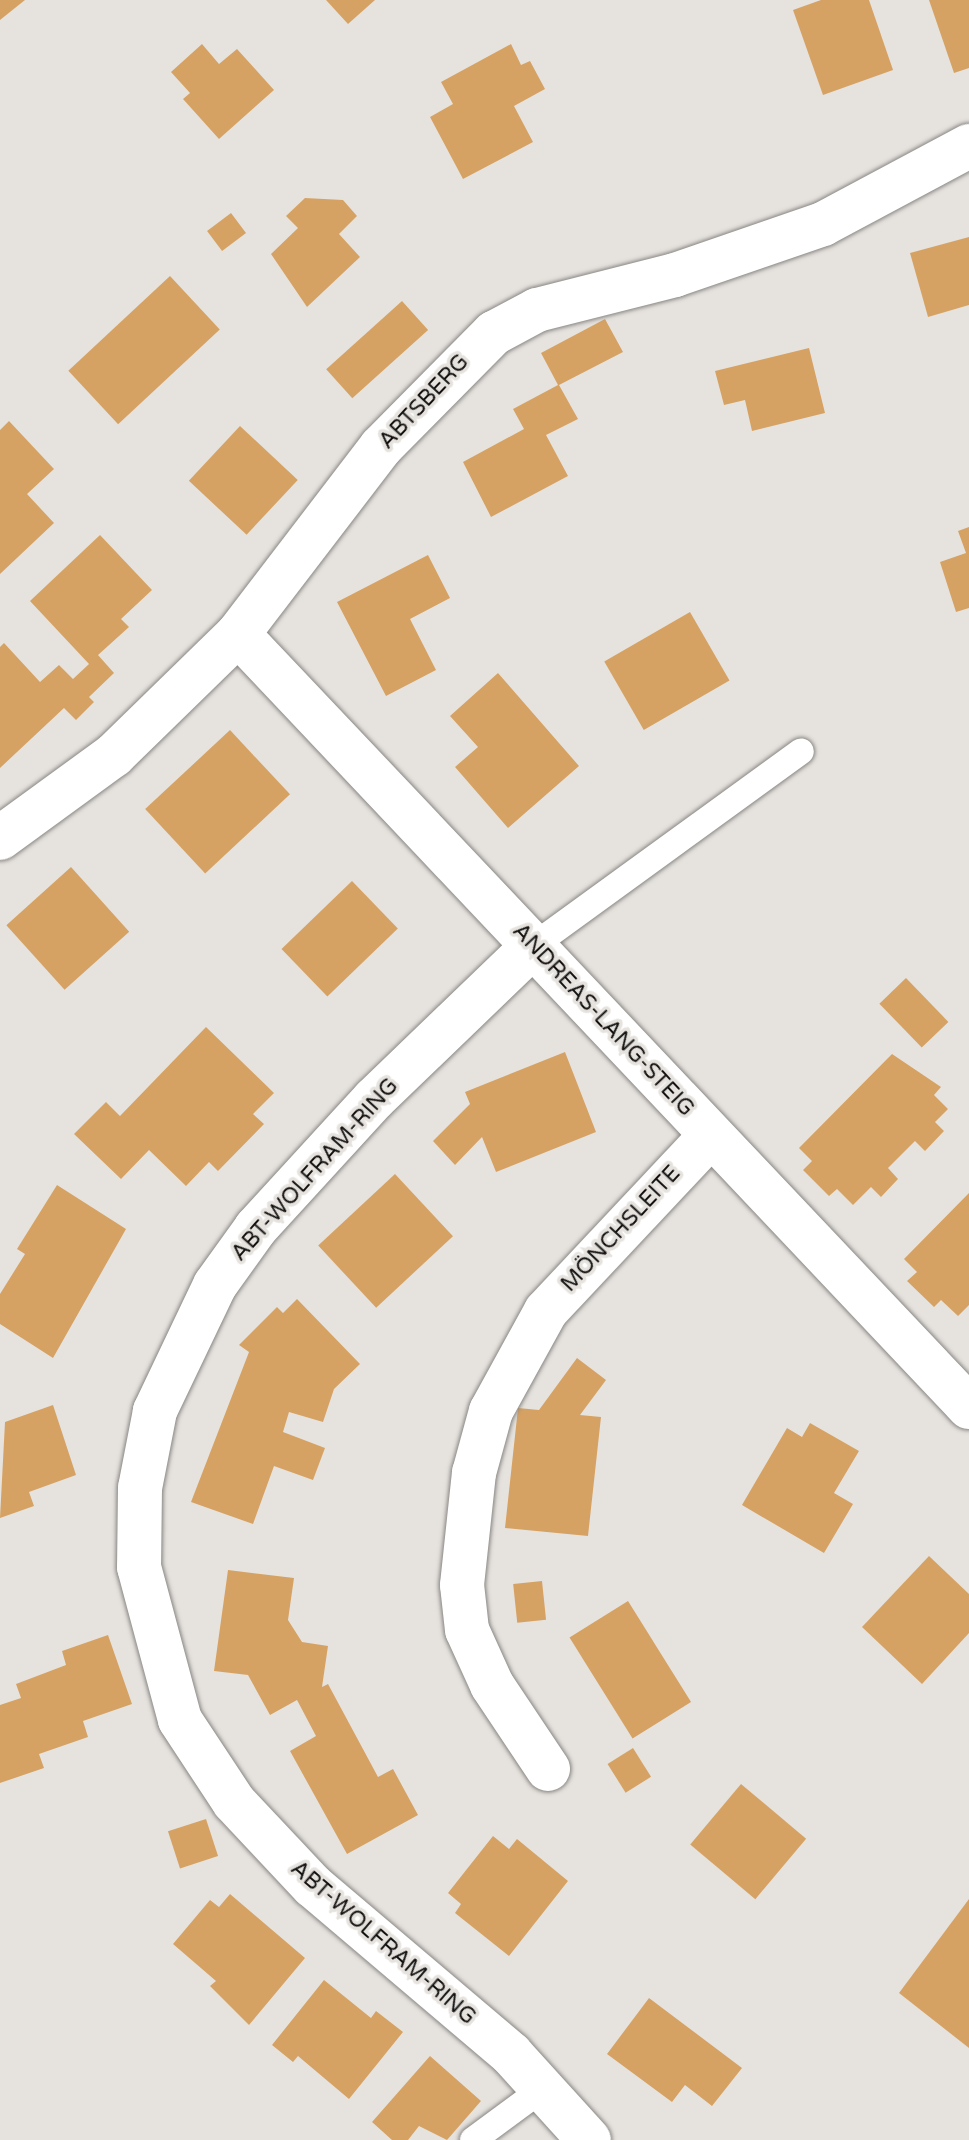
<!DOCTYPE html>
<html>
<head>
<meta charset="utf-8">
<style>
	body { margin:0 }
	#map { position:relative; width:969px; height:2140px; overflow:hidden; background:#e6e3df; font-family:"Varela Round",sans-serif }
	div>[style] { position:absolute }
	.building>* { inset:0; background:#d6a263; transform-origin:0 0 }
	.roads { filter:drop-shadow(0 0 2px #898683) drop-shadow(0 0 2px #898683) }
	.service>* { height:26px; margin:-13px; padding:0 13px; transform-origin:13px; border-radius:13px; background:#fff }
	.minor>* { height:44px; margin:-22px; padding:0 22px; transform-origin:22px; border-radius:22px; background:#fff }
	span { translate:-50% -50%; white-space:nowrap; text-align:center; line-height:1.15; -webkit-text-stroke:7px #e6e3df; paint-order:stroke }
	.street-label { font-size:22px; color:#131211 }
</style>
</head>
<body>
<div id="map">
	<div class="building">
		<div style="clip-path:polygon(0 0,25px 0,0 20px)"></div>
		<div style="clip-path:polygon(326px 0,375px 0,348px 24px)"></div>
		<div style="clip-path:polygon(821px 0,869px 0,893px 70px,823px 95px,793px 10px)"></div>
		<div style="clip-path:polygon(929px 0,969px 0,969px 68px,954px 73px)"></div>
		<div style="clip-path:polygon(202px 44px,219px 64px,237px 49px,274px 90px,219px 139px,183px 99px,190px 93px,171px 72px)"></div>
		<div style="clip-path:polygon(511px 44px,521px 65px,530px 61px,545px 89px,514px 106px,533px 142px,463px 179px,430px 117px,453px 104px,441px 82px)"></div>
		<div style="clip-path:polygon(305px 198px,343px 200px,357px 216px,339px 234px,360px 257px,307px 307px,271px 254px,298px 228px,286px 216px)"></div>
		<div style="left:231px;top:213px;width:25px;height:30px;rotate:53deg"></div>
		<div style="clip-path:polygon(969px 237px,969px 305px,928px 317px,910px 253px)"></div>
		<div style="left:170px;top:276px;width:73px;height:139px;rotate:47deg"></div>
		<div style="left:402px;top:301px;width:39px;height:102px;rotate:48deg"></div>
		<div style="clip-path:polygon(605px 319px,623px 352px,559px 385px,578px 419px,546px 435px,568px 476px,491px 517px,463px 462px,524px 429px,513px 409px,558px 385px,541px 353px)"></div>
		<div style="clip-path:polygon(809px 348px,825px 413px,752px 431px,745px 400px,724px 405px,715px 371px)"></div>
		<div style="clip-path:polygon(9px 421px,54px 469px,27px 494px,54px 523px,0 574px,0 430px)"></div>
		<div style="left:240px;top:426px;width:79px;height:75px;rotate:43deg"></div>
		<div style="clip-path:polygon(969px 527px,969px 608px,956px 612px,940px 562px,966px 553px,958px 531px)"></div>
		<div style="clip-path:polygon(100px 535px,152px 590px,121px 619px,129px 627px,98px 655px,114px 673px,89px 697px,94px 702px,76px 720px,64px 708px,0 768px,0 647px,4px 643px,40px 682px,59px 665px,73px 679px,89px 664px,30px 601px)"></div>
		<div style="clip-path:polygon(428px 555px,450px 598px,410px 619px,436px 670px,386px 696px,337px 602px)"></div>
		<div style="left:690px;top:612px;width:79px;height:99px;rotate:60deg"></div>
		<div style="clip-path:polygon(498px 673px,579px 766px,508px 828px,455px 767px,478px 747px,450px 716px)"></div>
		<div style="left:230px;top:730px;width:88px;height:116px;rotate:47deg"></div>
		<div style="left:71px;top:867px;width:87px;height:87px;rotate:48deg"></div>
		<div style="left:352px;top:881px;width:66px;height:98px;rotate:46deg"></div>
		<div style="left:906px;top:978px;width:61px;height:37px;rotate:46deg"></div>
		<div style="clip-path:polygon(206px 1027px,274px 1093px,253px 1114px,264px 1124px,218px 1171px,209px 1162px,186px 1186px,149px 1150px,121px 1179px,74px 1134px,106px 1102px,120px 1116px)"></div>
		<div style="clip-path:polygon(565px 1052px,596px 1132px,496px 1172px,482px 1137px,455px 1165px,433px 1141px,470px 1104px,465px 1092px)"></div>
		<div style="clip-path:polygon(892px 1054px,941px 1087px,934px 1095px,948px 1109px,935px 1122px,944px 1131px,925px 1151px,915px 1141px,888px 1168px,898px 1179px,881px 1197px,871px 1187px,853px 1205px,837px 1189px,829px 1196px,803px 1170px,812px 1161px,799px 1148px)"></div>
		<div style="left:395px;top:1174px;width:85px;height:105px;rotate:47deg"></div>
		<div style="clip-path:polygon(57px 1185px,126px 1229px,53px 1358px,0 1324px,0 1294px,25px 1254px,17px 1249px)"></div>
		<div style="clip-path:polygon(969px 1193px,969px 1305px,958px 1316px,941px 1300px,934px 1307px,907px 1281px,917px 1272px,904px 1259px)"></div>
		<div style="clip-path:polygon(297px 1299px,360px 1364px,334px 1389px,323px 1422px,289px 1412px,283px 1432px,325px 1448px,313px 1480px,274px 1466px,253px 1524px,191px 1502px,249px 1352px,239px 1345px,277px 1307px,283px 1313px)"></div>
		<div style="clip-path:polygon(577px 1358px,606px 1380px,580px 1415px,601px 1417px,588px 1536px,505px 1528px,518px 1408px,539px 1410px)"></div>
		<div style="clip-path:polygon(53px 1405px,76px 1475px,29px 1492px,34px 1506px,0 1518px,5px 1422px)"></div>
		<div style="clip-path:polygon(810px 1423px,859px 1451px,834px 1493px,853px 1504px,824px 1553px,742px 1505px,787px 1428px,802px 1437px)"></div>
		<div style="clip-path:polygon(929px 1556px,969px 1594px,969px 1633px,922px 1684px,862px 1627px)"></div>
		<div style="clip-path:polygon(228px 1570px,294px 1578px,288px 1620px,302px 1642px,328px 1646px,322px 1687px,328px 1684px,378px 1777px,393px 1769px,418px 1815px,347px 1854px,290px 1751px,316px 1736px,297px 1700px,270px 1715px,248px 1675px,214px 1671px)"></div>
		<div style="left:542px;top:1581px;width:39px;height:29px;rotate:84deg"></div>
		<div style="left:628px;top:1601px;width:119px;height:69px;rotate:58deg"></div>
		<div style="clip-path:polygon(108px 1635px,132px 1704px,83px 1721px,88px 1737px,39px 1754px,44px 1768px,0 1783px,0 1705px,21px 1698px,16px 1684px,66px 1665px,62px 1651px)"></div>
		<div style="left:633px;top:1748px;width:34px;height:30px;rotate:58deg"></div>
		<div style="left:741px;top:1784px;width:85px;height:79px;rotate:40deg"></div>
		<div style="left:206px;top:1819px;width:39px;height:40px;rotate:72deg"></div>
		<div style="clip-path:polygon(493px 1836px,509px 1849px,517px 1839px,568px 1881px,509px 1956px,455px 1913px,461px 1904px,448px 1893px)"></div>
		<div style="clip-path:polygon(230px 1894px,305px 1958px,249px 2025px,210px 1986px,216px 1981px,173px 1944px,210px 1900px,219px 1907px)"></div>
		<div style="clip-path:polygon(969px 1899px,969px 2048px,899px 1993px)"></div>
		<div style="clip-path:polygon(324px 1980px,371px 2018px,376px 2011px,403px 2032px,349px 2099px,298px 2056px,293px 2062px,272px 2045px)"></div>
		<div style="clip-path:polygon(649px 1998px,742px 2068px,712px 2106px,685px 2085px,672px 2102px,607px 2054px)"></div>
		<div style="clip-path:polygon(430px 2056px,481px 2101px,447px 2140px,419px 2126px,408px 2140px,392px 2140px,372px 2122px)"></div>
	</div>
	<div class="roads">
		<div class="service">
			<div style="left:533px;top:946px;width:331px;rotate:-36deg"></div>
			<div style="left:473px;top:2140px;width:89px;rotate:-36.4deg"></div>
		</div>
		<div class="minor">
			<div style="left:238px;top:634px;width:1064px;rotate:46.6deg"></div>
			<div style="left:0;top:838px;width:141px;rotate:-36.1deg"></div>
			<div style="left:114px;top:755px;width:173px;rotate:-44.3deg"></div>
			<div style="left:238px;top:634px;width:235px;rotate:-52.6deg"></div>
			<div style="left:381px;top:447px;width:161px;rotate:-45.3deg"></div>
			<div style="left:494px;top:333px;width:49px;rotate:-28.1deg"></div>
			<div style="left:537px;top:310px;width:142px;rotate:-14.2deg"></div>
			<div style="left:675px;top:275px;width:157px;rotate:-19deg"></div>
			<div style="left:823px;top:224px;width:166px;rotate:-28.1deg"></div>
			<div style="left:533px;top:946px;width:221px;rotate:136.1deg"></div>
			<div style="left:374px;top:1099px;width:175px;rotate:132.5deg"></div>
			<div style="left:256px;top:1228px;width:70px;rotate:125.7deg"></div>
			<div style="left:215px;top:1285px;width:140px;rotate:115.5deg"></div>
			<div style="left:155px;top:1411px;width:78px;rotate:101deg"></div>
			<div style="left:140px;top:1488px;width:79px;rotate:90.7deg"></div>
			<div style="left:139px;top:1567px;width:158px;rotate:75deg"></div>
			<div style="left:180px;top:1720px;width:98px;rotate:56.6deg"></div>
			<div style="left:234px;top:1802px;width:115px;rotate:46.8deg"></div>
			<div style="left:313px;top:1886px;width:260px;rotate:40.3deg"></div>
			<div style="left:511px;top:2054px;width:116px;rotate:47.8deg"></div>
			<div style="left:548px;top:1769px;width:101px;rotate:-123.7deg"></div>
			<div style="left:492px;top:1685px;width:60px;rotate:-114.4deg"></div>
			<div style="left:467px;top:1630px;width:45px;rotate:-96.3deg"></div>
			<div style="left:462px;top:1585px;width:113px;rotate:-83.9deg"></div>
			<div style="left:474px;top:1473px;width:64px;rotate:-74.7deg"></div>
			<div style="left:491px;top:1411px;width:114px;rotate:-61.2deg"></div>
			<div style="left:546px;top:1311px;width:241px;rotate:-46.8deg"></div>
		</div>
	</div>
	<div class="street-label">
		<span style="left:424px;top:402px;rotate:-47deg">ABTSBERG</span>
		<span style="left:603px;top:1020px;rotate:47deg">ANDREAS-LANG-STEIG</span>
		<span style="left:315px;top:1170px;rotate:-48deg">ABT-WOLFRAM-RING</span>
		<span style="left:621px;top:1229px;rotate:-47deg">MÖNCHSLEITE</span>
		<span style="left:383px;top:1943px;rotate:41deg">ABT-WOLFRAM-RING</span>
	</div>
</div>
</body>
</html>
